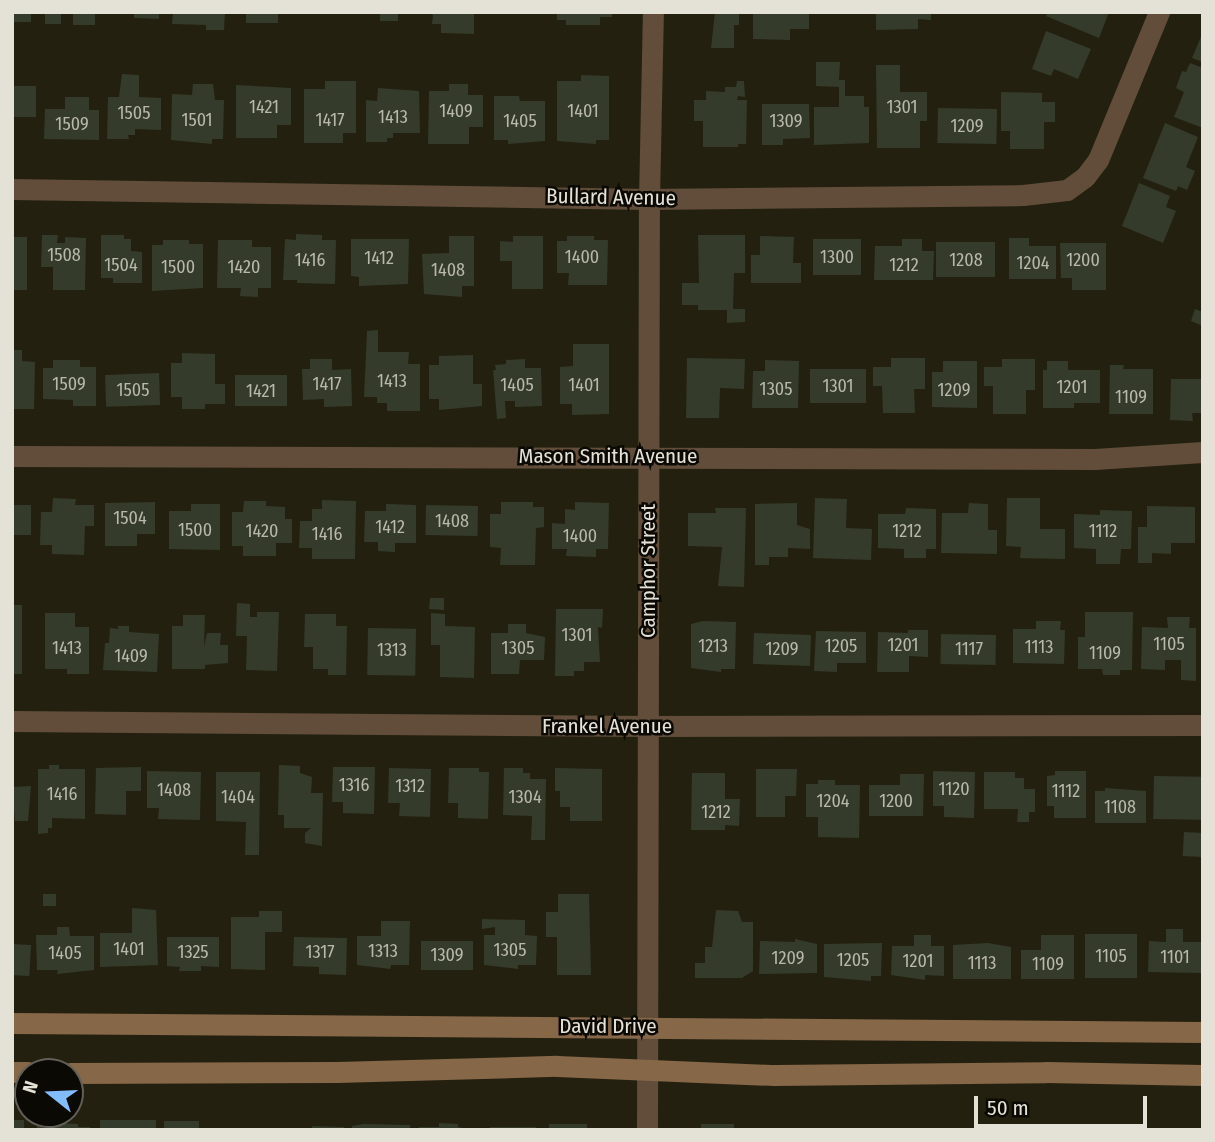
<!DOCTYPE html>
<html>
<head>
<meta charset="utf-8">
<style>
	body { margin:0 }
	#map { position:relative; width:1215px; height:1142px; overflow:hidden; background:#24200f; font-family:"Fira Sans Condensed",sans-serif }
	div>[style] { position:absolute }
	.building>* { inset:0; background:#343b2a; transform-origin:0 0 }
	.minor>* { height:21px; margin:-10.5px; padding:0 10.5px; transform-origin:10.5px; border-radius:10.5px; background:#614d3a }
	.secondary>* { height:21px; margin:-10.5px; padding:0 10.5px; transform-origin:10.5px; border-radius:10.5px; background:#866748 }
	span { translate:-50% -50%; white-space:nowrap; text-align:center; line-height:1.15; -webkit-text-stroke:5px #0b0904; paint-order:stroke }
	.number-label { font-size:18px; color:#b8b8ac }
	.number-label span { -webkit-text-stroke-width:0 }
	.street-label { font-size:21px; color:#e4e1d7 }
	.frame { position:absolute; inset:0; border:14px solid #e4e1d7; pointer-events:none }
	.north { position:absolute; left:14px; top:1058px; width:70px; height:70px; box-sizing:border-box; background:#0b0904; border:2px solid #625f58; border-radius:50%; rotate:288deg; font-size:19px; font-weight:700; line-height:28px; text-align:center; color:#e4e1d7 }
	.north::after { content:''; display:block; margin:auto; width:24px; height:32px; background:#82bcfa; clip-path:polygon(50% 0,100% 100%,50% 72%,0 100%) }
	.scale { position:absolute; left:974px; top:1096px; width:173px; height:32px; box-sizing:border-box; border:4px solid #e4e1d7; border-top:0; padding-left:9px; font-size:21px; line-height:24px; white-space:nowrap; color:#e4e1d7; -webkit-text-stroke:5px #0b0904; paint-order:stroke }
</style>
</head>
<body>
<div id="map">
	<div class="building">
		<div style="left:12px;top:12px;width:19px;height:10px"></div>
		<div style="left:45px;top:12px;width:16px;height:12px"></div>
		<div style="left:73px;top:12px;width:22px;height:13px"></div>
		<div style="clip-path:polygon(134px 12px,159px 12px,159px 19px,134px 18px)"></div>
		<div style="clip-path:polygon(173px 12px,225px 12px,224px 30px,206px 30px,206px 25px,172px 24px)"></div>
		<div style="left:246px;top:12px;width:32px;height:11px"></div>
		<div style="left:380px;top:12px;width:18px;height:9px"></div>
		<div style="clip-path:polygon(429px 12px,474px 12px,474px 34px,441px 33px,441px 24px,432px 24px,433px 15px)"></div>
		<div style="clip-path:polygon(557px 12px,612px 12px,612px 17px,600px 17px,600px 25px,566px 25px,566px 20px,557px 20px)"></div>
		<div style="clip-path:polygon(715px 12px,739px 12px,739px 25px,734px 25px,734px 48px,711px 48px)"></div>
		<div style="clip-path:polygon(753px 12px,809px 12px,809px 29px,790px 29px,790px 40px,753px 39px)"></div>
		<div style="clip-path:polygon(876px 12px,931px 12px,931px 20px,918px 19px,918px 29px,876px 30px)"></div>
		<div style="clip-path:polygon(1048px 12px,1109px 12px,1099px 38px,1046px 16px)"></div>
		<div style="clip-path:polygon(1046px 31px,1091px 49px,1078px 79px,1054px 69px,1051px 76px,1032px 69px)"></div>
		<div style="clip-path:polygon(1203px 32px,1203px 62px,1192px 58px)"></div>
		<div style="clip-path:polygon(816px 62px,840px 62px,839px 80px,845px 80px,845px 96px,864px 96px,864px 107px,869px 107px,869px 143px,814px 145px,814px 107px,839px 107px,839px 87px,816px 86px)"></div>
		<div style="clip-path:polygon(1190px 63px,1203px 68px,1203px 128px,1174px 117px,1184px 92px,1176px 88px,1182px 71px,1186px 72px)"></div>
		<div style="clip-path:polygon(876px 65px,900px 65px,900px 92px,927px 92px,927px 121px,920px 121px,920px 148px,877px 148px)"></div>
		<div style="clip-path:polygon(122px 74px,139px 75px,139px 97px,161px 98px,161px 130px,135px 129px,135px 135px,128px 135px,129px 139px,107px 139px,108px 97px,119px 97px)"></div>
		<div style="clip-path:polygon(581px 75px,609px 76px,609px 140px,596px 140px,596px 144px,557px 141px,557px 81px,581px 81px)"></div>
		<div style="clip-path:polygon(325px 81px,356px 81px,356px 133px,343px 133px,343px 143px,304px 143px,304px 89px,325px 89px)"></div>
		<div style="clip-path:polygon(737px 81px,744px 81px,745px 97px,738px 96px,737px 100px,747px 100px,746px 144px,738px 144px,738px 147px,703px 147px,703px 121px,694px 121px,694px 100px,706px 100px,706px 91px,725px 92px,725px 87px,736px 87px)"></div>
		<div style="clip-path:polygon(193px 84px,213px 84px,215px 100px,224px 100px,223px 139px,212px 139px,212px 144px,171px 140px,172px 94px,192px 95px)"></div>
		<div style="clip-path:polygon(449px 84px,468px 84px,468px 95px,483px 95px,483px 127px,469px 127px,469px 144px,428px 144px,429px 91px,449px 91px)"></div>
		<div style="clip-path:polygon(236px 85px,291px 88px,291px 125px,277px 125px,277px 138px,236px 138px)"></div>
		<div style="left:12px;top:86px;width:24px;height:31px"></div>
		<div style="clip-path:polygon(378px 88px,419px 91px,420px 133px,393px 133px,393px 138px,387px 138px,387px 142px,366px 142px,366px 100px,377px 101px)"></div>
		<div style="clip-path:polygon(1001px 92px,1042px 93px,1042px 102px,1055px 102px,1055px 122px,1044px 122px,1044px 149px,1010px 149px,1010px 131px,1001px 131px)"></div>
		<div style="clip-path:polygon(494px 96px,519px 96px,520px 101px,545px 101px,545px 141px,508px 144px,508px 140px,494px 140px)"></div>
		<div style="clip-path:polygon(65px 97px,89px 97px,89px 110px,99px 110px,99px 140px,44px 139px,45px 109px,65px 109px)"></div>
		<div style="clip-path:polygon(762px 104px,809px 104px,810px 138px,783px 139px,783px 145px,762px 145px)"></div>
		<div style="left:938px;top:108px;width:59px;height:35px;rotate:1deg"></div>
		<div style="clip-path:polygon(1165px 123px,1198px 137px,1186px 167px,1195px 171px,1187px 190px,1178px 186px,1176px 191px,1143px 178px)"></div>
		<div style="clip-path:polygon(1139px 183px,1170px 196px,1166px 207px,1176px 211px,1163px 243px,1122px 226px)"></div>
		<div style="clip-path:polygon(296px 234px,322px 235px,322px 240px,336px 240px,335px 284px,297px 283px,297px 280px,283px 280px,285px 239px,296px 240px)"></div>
		<div style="clip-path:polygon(42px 235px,58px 235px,57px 243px,65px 243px,65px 237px,86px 238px,85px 290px,53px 290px,53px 267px,41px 267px)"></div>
		<div style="clip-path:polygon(101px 235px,124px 235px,124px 239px,131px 239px,131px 251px,142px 252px,142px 283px,113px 283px,113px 278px,101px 278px)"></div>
		<div style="clip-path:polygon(698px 235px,745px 235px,745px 273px,734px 273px,733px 309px,745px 309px,745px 322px,727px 323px,727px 310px,698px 310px,698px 305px,682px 305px,682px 283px,699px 283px)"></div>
		<div style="clip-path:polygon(449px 236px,474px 236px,474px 286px,462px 286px,462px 297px,424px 294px,422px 254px,449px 253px)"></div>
		<div style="clip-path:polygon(513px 236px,543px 236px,543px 289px,512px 289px,512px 261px,500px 261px,500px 241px,513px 242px)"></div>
		<div style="clip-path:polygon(567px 236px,594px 236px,594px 240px,608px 240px,607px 285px,568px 285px,569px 273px,557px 273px,557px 241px,567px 241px)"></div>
		<div style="clip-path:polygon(760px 236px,794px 237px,793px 263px,801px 263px,801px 283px,751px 283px,751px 255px,760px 255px)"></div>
		<div style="left:12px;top:237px;width:15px;height:53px"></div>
		<div style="clip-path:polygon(1009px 238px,1029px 238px,1029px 246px,1056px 246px,1056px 279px,1009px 279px)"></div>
		<div style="clip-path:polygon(351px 239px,409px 239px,408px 284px,359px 286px,359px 277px,351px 276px)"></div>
		<div style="left:813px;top:239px;width:48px;height:36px"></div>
		<div style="clip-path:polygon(902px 239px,922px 239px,922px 251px,934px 251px,933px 280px,874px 280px,875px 246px,902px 246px)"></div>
		<div style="clip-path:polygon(163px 240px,189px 240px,189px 244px,203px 244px,203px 288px,152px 291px,152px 245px,163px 245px)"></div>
		<div style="clip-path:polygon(218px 240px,252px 240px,252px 247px,271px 247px,271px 288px,258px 288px,258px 297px,240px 296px,241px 288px,217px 288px)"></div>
		<div style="left:936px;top:242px;width:59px;height:35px"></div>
		<div style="clip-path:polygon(1060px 243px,1106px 243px,1106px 290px,1072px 290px,1072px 278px,1061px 278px)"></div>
		<div style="clip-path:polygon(1195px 309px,1203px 312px,1203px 326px,1191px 321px)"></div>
		<div style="clip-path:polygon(378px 330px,378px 352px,409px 352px,408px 364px,420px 364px,420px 411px,387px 411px,387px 403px,377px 403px,377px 397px,364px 397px,367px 331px)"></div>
		<div style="clip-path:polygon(573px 344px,609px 344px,609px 414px,572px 415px,572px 404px,560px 404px,560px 367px,573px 366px)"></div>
		<div style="clip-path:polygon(12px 350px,22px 350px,22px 361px,35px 362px,34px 409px,12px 409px)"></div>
		<div style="clip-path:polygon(182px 353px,215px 354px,215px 384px,225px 384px,225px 404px,205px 404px,205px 409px,182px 409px,182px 397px,171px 397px,171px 363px,182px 363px)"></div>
		<div style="clip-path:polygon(473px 355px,473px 384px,482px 384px,482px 406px,439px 410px,439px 399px,429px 399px,429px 365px,439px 365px,439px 356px)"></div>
		<div style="clip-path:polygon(687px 358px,745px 359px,744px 389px,720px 388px,719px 418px,686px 418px)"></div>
		<div style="clip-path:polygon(891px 358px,925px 358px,925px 389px,914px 389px,915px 413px,883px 413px,882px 386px,873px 386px,873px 367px,891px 367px)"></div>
		<div style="clip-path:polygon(310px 359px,332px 359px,332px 370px,351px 369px,352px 406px,324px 407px,324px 399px,303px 400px,302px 369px,310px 369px)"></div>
		<div style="clip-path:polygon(525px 359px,525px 368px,541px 368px,542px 406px,515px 407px,515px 401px,505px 401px,506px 418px,497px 419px,493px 370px,496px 370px,495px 365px,506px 364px,506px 360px)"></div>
		<div style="clip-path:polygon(1002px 359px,1035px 359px,1035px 390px,1026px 390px,1026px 414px,993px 414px,993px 386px,984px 386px,984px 367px,1002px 367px)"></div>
		<div style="clip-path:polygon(53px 360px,80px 360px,80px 367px,96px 367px,96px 406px,73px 406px,73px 400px,43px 399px,43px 368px,53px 368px)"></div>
		<div style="clip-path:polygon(765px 360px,799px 361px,798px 408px,752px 408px,753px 371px,765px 371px)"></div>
		<div style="clip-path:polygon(943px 361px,977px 361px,977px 408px,932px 407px,932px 372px,943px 372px)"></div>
		<div style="clip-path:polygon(1047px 361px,1068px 361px,1068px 370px,1100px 370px,1100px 403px,1074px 403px,1074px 408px,1043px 408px,1043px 370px,1047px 370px)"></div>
		<div style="clip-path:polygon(1110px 365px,1124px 365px,1123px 369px,1153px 369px,1153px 414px,1109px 414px)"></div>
		<div style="left:810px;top:369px;width:56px;height:34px"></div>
		<div style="left:159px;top:373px;width:32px;height:54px;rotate:88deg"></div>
		<div style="left:235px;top:375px;width:52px;height:31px"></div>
		<div style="clip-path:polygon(1171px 379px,1203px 379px,1203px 413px,1192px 413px,1193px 421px,1170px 420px)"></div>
		<div style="clip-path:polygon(53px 498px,76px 499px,75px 505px,94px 505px,94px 526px,85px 526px,84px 555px,52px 554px,52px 545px,40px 545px,41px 512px,52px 512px)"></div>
		<div style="clip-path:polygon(815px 498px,847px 499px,846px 528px,872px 529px,871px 560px,813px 558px)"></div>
		<div style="clip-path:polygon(1007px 498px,1040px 498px,1040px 529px,1065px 529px,1065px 559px,1020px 558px,1021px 547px,1006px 546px)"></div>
		<div style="clip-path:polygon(322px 500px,356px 501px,355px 559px,312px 559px,312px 548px,299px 548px,300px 521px,312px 521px,312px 509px,322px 509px)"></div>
		<div style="clip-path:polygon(244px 501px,266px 501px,266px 506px,285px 507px,285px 519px,292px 519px,292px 543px,276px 543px,276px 556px,243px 556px,243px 546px,232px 546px,232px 512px,243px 512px)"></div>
		<div style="clip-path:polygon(155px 502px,155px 534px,137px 534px,137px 546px,105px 546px,105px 503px)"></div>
		<div style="clip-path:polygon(501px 502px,533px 502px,533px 507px,544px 507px,544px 527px,536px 528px,535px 565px,500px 565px,501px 548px,490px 547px,490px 514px,501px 514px)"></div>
		<div style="clip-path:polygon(575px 502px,609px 503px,608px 549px,596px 549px,596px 557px,566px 556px,567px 549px,552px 549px,552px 523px,565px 524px,565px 509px,575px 510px)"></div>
		<div style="clip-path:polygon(797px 503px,797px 525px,810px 529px,810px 549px,788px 548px,788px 557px,769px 557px,769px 565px,755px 565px,755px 504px)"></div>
		<div style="clip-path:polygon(969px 503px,988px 504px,988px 530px,997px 530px,997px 554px,941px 553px,942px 513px,968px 513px)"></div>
		<div style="clip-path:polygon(191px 504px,220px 504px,220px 550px,169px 549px,169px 511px,191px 511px)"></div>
		<div style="clip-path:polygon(386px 504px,416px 505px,416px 543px,395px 543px,395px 552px,378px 551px,378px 542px,364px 542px,365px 511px,386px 511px)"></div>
		<div style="left:12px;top:505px;width:19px;height:30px"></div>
		<div style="left:426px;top:505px;width:52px;height:30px;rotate:1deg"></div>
		<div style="clip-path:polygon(1147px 506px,1195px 507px,1195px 543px,1171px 543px,1171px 554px,1152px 553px,1152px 563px,1138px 563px,1138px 527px,1147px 527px)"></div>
		<div style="clip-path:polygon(715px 508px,746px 508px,744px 587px,718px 586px,722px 547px,688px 546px,688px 513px,716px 513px)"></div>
		<div style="clip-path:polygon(906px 508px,936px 509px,936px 549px,926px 549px,926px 558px,904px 558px,904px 549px,878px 548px,878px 514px,905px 514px)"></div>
		<div style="clip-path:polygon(1100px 510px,1132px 511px,1131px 549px,1121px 549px,1120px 564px,1096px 564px,1096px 549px,1074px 548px,1074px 514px,1100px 515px)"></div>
		<div style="clip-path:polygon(430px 598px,444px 598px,444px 610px,429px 609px)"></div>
		<div style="clip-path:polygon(237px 603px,250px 604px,250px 617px,257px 617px,257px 612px,279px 612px,277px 671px,246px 670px,247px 636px,236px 636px)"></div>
		<div style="left:12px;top:605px;width:10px;height:69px"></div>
		<div style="clip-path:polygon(556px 609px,603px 609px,602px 628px,598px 627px,600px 662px,584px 662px,584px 671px,574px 671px,574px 676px,555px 676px)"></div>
		<div style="clip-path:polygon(1085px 612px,1133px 612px,1132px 670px,1120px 670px,1120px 675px,1103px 675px,1102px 669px,1078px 669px,1078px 637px,1085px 637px)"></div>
		<div style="clip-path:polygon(45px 613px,75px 613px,75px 627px,89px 627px,89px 674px,67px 674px,67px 669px,45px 669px)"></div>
		<div style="clip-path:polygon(431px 613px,445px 614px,445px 626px,475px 627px,474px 678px,440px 677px,440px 645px,431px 645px)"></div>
		<div style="clip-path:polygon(305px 614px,336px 614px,336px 626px,347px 626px,346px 675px,328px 675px,328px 669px,313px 669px,313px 647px,304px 647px)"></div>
		<div style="clip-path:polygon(183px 615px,205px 615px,204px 647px,207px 633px,221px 633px,220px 645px,228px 645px,228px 663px,205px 665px,205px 669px,172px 669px,172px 626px,183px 626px)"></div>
		<div style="clip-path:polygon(1167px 617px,1190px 617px,1189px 628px,1196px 628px,1196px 681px,1181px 680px,1181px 660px,1165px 660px,1165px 670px,1141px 669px,1142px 627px,1168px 628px)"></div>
		<div style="clip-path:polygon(703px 621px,736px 622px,735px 669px,721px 669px,721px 672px,691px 668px,691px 624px)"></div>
		<div style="clip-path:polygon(1036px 621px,1061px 621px,1060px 630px,1065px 630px,1064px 664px,1013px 663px,1013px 629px,1036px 629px)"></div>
		<div style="clip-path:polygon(508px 624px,526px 624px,526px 633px,545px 637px,544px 660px,520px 660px,519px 674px,491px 674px,491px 633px,508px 633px)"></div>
		<div style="clip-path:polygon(118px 626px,129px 626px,129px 632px,159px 634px,157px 672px,103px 670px,105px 643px,109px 643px,110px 628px,118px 629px)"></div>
		<div style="left:368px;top:628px;width:48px;height:47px;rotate:1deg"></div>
		<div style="clip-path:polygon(908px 630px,928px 630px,928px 657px,909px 656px,909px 672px,877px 672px,878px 632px,908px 633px)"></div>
		<div style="clip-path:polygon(816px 631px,866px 632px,866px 663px,837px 663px,837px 672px,814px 671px)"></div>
		<div style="left:754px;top:633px;width:57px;height:31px;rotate:2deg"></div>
		<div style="left:941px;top:634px;width:55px;height:30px;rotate:1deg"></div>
		<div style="clip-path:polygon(49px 765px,59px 765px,59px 769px,85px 769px,85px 819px,52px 818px,52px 828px,48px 828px,48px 833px,38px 834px,38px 769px,49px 769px)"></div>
		<div style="clip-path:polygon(279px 765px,300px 766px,300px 773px,312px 777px,311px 793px,323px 793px,322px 846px,305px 843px,305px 833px,311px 828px,284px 828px,284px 815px,278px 815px)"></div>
		<div style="clip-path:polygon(141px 767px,141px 791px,126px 791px,126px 815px,95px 814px,96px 768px)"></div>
		<div style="clip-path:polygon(333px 767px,375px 767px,374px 814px,343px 813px,343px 802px,332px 802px)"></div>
		<div style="clip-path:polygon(389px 768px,431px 769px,430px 817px,399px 816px,400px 803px,388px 803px)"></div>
		<div style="clip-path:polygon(449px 768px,479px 768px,479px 772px,489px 772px,488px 819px,458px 818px,458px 803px,448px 803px)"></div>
		<div style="clip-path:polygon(504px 768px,523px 768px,523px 773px,530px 773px,530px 779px,546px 779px,545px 840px,531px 840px,532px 816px,503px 815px)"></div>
		<div style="clip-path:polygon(555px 768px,602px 769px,602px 821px,570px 821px,570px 807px,560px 807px,560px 791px,555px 791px)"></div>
		<div style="clip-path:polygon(756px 769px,797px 769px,796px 796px,785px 796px,785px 817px,756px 817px)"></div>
		<div style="clip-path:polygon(147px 771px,201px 772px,200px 820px,158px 819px,159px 808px,147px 808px)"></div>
		<div style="clip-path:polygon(933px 771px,975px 772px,974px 818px,944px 817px,944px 806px,933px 806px)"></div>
		<div style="clip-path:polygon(1055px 771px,1086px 771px,1086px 818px,1054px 818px,1054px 806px,1047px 806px,1047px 776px,1055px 775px)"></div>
		<div style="clip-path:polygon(216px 772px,260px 772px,259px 855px,245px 855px,246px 822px,216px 821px)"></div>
		<div style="clip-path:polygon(984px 772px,1015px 772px,1015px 778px,1024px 778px,1024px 789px,1035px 789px,1035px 812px,1029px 812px,1029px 822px,1017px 822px,1018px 809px,984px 809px)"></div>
		<div style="clip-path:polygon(692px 773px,725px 773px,725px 799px,740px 799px,739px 826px,725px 825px,725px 830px,691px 830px)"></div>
		<div style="clip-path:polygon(900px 774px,924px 774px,923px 816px,869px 816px,869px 785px,900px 785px)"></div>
		<div style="left:1154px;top:776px;width:49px;height:43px;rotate:1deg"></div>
		<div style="clip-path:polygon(818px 780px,835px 780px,835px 785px,860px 785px,859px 838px,818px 837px,818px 817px,806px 817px,806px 784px,818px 784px)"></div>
		<div style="clip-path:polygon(31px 786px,28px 821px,15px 821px,12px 787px)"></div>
		<div style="clip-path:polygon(1105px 788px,1146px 791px,1146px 823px,1095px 823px,1095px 791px,1105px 791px)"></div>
		<div style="left:1184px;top:832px;width:19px;height:24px;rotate:3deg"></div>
		<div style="left:43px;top:894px;width:13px;height:12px"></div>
		<div style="clip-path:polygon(558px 894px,589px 894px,591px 975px,557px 975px,557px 937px,546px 937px,546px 912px,558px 912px)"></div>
		<div style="clip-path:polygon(132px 908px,156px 910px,158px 965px,100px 967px,100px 933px,132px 933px)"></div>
		<div style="clip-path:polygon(716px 910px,738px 911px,742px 922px,753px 922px,753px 971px,742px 978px,695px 978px,695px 963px,705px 963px,705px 947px,712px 947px)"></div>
		<div style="clip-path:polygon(259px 911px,282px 911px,282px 932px,265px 932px,265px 970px,231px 969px,231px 917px,259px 917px)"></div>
		<div style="clip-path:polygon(482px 919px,525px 920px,525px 935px,537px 936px,536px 965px,518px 965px,518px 969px,484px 965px,484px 935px,495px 935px,495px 927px,482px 929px)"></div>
		<div style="clip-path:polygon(381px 921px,410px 921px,409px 965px,391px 965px,390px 969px,357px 965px,357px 936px,381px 936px)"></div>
		<div style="clip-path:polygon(57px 927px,69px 927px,70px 936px,94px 936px,94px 970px,57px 974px,58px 970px,37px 970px,36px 935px,57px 935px)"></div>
		<div style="clip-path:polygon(1166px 929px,1183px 929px,1183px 942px,1201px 942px,1201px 973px,1148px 972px,1149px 941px,1166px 942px)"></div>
		<div style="left:1085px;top:934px;width:52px;height:44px"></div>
		<div style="clip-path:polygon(914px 935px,931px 935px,931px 946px,944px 946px,944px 976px,925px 975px,925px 980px,891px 975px,892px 946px,914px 946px)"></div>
		<div style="clip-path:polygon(1041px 935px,1074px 935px,1074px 979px,1021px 979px,1021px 950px,1041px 950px)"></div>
		<div style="clip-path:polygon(167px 937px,219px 937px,219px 967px,201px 966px,201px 971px,179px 971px,180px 967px,167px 966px)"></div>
		<div style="clip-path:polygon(294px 937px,347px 938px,346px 975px,319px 974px,319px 967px,293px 966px)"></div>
		<div style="clip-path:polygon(795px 939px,817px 944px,817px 973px,759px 974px,760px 941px,795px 942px)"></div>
		<div style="left:421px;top:941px;width:52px;height:29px"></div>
		<div style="clip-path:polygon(882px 943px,881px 976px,871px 976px,871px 981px,824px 977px,824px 944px)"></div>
		<div style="clip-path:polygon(988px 943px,1011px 947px,1011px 979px,953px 979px,953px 945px)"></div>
		<div style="left:12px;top:944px;width:19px;height:31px;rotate:3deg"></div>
		<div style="left:12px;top:1120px;width:12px;height:10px"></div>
		<div style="left:156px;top:1120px;width:10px;height:56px;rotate:90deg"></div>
		<div style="left:164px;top:1121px;width:35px;height:9px"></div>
		<div style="clip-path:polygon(56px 1123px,78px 1124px,78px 1127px,90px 1127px,90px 1130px,37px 1130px,37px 1126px,56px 1127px)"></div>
		<div style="clip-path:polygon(439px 1123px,458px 1124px,458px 1127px,472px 1130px,419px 1130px,419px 1127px,439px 1127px)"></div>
		<div style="clip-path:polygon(363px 1124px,410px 1125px,410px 1130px,352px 1130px,352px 1126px)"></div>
		<div style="left:549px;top:1124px;width:38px;height:6px"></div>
		<div style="left:701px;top:1124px;width:33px;height:6px"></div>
		<div style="clip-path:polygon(312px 1126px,344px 1127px,344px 1130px,312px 1130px)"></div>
		<div style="left:490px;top:1127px;width:46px;height:3px"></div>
	</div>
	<div class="minor">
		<div style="left:12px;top:189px;width:637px;rotate:0.9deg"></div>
		<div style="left:649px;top:199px;width:374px;rotate:-0.6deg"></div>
		<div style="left:1023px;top:195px;width:44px;rotate:-6.5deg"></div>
		<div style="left:1067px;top:190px;width:22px;rotate:-36deg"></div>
		<div style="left:1085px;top:177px;width:21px;rotate:-53deg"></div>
		<div style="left:1098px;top:160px;width:160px;rotate:-67.6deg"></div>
		<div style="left:12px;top:456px;width:1083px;rotate:0.16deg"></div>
		<div style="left:1095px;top:459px;width:108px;rotate:-3.7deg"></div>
		<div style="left:12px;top:721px;width:636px;rotate:0.45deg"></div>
		<div style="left:648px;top:726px;width:555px;rotate:-0.1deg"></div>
		<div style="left:647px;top:1130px;width:931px;rotate:-89.88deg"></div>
		<div style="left:649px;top:199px;width:187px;rotate:-88.8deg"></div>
	</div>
	<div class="secondary">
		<div style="left:12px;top:1023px;width:1191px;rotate:0.43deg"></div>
		<div style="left:12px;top:1072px;width:16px"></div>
		<div style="left:70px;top:1073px;width:267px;rotate:-0.2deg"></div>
		<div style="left:337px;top:1072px;width:220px;rotate:-1.6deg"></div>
		<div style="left:557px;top:1066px;width:218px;rotate:2.4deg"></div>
		<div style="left:775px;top:1075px;width:271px;rotate:-0.6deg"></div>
		<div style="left:1046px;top:1072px;width:157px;rotate:1.1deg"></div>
	</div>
	<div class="number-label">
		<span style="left:264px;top:107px">1421</span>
		<span style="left:902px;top:107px">1301</span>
		<span style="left:456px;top:111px">1409</span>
		<span style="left:583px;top:111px">1401</span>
		<span style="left:134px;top:113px">1505</span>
		<span style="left:393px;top:117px">1413</span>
		<span style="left:197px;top:120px">1501</span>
		<span style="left:330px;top:120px">1417</span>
		<span style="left:520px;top:121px">1405</span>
		<span style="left:786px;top:121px">1309</span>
		<span style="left:72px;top:124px">1509</span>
		<span style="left:967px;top:126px">1209</span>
		<span style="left:64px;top:255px">1508</span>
		<span style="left:582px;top:257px">1400</span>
		<span style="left:837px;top:257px">1300</span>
		<span style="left:379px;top:258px">1412</span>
		<span style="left:310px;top:260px">1416</span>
		<span style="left:966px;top:260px">1208</span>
		<span style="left:1083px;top:260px">1200</span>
		<span style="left:1033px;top:263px">1204</span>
		<span style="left:121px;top:265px">1504</span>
		<span style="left:904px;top:265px">1212</span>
		<span style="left:178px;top:267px">1500</span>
		<span style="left:244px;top:267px">1420</span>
		<span style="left:448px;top:270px">1408</span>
		<span style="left:392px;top:381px">1413</span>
		<span style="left:69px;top:384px">1509</span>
		<span style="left:327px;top:384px">1417</span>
		<span style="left:517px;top:385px">1405</span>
		<span style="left:584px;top:385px">1401</span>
		<span style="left:838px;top:386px">1301</span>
		<span style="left:1072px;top:387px">1201</span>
		<span style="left:776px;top:389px">1305</span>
		<span style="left:133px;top:390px">1505</span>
		<span style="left:954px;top:390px">1209</span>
		<span style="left:261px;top:391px">1421</span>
		<span style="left:1131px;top:397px">1109</span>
		<span style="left:130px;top:518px">1504</span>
		<span style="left:452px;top:521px">1408</span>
		<span style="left:390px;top:527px">1412</span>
		<span style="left:195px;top:530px">1500</span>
		<span style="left:262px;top:531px">1420</span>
		<span style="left:907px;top:531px">1212</span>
		<span style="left:1103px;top:531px">1112</span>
		<span style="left:327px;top:534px">1416</span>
		<span style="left:580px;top:536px">1400</span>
		<span style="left:577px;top:635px">1301</span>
		<span style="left:1169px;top:644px">1105</span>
		<span style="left:903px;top:645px">1201</span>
		<span style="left:713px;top:646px">1213</span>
		<span style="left:841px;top:646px">1205</span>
		<span style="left:1039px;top:647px">1113</span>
		<span style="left:67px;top:648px">1413</span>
		<span style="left:518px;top:648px">1305</span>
		<span style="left:782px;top:649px">1209</span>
		<span style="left:969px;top:649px">1117</span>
		<span style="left:392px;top:650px">1313</span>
		<span style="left:1105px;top:653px">1109</span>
		<span style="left:131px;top:656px">1409</span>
		<span style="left:354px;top:785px">1316</span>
		<span style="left:410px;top:786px">1312</span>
		<span style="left:954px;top:789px">1120</span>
		<span style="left:174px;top:790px">1408</span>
		<span style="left:1066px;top:791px">1112</span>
		<span style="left:62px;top:794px">1416</span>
		<span style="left:238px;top:797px">1404</span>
		<span style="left:525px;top:797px">1304</span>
		<span style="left:833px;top:801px">1204</span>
		<span style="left:896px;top:801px">1200</span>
		<span style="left:1120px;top:807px">1108</span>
		<span style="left:716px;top:812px">1212</span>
		<span style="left:129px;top:949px">1401</span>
		<span style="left:510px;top:950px">1305</span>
		<span style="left:383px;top:951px">1313</span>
		<span style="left:193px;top:952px">1325</span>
		<span style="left:320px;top:952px">1317</span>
		<span style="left:65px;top:953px">1405</span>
		<span style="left:447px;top:955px">1309</span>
		<span style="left:1111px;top:956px">1105</span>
		<span style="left:1175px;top:957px">1101</span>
		<span style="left:788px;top:958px">1209</span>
		<span style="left:853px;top:960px">1205</span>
		<span style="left:918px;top:961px">1201</span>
		<span style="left:982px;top:963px">1113</span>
		<span style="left:1048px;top:964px">1109</span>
	</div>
	<div class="street-label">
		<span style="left:611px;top:197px;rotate:1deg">Bullard Avenue</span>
		<span style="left:608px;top:456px">Mason Smith Avenue</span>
		<span style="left:648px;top:571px;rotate:-90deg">Camphor Street</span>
		<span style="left:607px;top:726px">Frankel Avenue</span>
		<span style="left:608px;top:1026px">David Drive</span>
	</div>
	<div class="frame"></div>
	<div class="north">N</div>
	<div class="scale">50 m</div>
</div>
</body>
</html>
